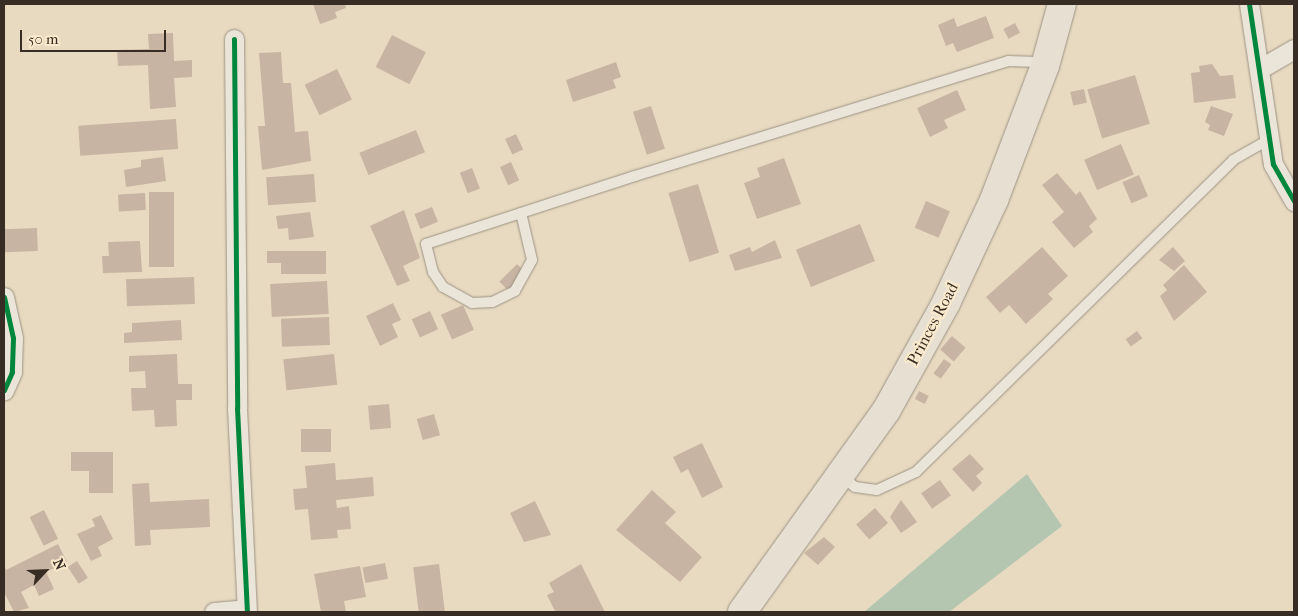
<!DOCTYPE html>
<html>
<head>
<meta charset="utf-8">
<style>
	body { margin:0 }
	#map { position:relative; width:1298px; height:616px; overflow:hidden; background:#e8dac1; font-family:"IM FELL French Canon",serif }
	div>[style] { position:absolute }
	.water>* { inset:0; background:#b4c6b0 }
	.building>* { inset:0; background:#c7b4a2; transform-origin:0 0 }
	.roads { filter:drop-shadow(0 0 1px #9c9384) drop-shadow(0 0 1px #9c9384) }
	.service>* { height:10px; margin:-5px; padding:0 5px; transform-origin:5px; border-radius:5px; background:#ebe4d8 }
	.minor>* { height:19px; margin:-9.5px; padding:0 9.5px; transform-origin:9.5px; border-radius:9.5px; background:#ebe4d8 }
	.primary>* { height:28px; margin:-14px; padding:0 14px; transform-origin:14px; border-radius:14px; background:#e7dfd1 }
	.cycleway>* { height:5px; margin:-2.5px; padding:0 2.5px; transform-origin:2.5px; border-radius:2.5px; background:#00873e }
	span { translate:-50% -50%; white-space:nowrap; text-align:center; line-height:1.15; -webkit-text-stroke:4.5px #faeacd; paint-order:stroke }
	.street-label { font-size:16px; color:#382d25 }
	.frame { position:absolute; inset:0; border:5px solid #382d25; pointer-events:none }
	.north { position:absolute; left:20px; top:546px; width:50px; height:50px; -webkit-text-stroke:4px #faeacd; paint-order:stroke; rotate:65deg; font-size:14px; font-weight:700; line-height:20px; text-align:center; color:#382d25 }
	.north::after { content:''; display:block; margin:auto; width:18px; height:22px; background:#382d25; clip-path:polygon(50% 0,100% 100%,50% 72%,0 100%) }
	.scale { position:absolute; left:20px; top:30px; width:146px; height:22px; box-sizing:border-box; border:2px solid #382d25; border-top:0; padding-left:6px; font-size:15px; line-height:18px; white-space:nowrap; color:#382d25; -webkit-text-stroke:4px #faeacd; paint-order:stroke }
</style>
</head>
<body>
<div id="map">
	<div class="water">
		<div style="clip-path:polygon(1027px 474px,1062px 526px,949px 612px,864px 612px)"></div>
	</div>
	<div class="building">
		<div style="clip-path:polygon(313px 4px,345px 4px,346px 8px,335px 12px,337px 18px,320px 24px)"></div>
		<div style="clip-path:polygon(986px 16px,994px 38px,957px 52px,953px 43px,946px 46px,938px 25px,954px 18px,957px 27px)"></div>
		<div style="left:1015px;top:23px;width:11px;height:13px;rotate:63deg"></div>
		<div style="clip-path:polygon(173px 33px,174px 61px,192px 60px,192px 77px,174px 78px,176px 107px,150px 109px,148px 65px,118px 66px,117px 50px,149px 49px,148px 34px)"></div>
		<div style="left:392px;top:35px;width:38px;height:36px;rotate:27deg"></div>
		<div style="clip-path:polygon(281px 52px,283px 83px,291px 83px,295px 132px,308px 131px,311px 161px,262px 170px,258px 126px,265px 126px,259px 53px)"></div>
		<div style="clip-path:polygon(616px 62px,621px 77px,613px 80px,616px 88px,573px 102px,566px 80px)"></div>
		<div style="clip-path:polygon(1212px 64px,1220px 76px,1233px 75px,1236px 98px,1194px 103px,1191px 73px,1200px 72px,1199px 66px)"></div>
		<div style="left:337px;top:69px;width:34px;height:36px;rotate:64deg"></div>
		<div style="left:1135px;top:75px;width:51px;height:50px;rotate:73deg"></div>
		<div style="left:1084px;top:89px;width:14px;height:14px;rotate:78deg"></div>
		<div style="clip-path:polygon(957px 90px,966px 110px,944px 120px,948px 128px,930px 137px,917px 108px)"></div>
		<div style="left:651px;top:106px;width:45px;height:19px;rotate:72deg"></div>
		<div style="clip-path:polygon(1211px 106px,1233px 114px,1224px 136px,1208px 130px,1210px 125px,1205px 122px)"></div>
		<div style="left:176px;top:119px;width:30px;height:98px;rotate:86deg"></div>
		<div style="left:416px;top:130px;width:24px;height:61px;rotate:68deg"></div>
		<div style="left:516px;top:134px;width:17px;height:12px;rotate:65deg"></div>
		<div style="left:1121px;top:144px;width:33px;height:40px;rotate:67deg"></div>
		<div style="clip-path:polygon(163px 157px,166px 181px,126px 187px,124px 170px,141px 167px,141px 160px)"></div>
		<div style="clip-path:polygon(784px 158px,801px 204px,757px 219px,744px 183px,760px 177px,757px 168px)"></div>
		<div style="left:511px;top:162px;width:20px;height:12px;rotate:66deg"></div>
		<div style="left:472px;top:168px;width:22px;height:13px;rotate:69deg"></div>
		<div style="clip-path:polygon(1057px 173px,1076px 195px,1080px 191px,1097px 219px,1089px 226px,1093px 232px,1074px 248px,1052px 222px,1064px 212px,1042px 185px)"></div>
		<div style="left:314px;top:174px;width:28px;height:48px;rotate:86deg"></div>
		<div style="left:1139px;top:175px;width:23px;height:18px;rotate:67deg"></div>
		<div style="left:698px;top:184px;width:72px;height:31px;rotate:73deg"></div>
		<div style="left:149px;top:192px;width:25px;height:75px"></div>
		<div style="left:145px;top:193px;width:17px;height:27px;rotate:87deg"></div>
		<div style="left:926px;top:201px;width:26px;height:29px;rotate:23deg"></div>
		<div style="left:432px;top:207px;width:16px;height:19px;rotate:68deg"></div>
		<div style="clip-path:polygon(404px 210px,420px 258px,403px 266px,410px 281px,397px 286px,370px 226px)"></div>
		<div style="clip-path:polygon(310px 212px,314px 237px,289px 240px,288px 228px,278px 229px,276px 216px)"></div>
		<div style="left:860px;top:224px;width:40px;height:69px;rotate:68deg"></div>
		<div style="left:37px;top:228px;width:23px;height:33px;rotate:88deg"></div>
		<div style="clip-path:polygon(775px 240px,782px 258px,735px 271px,729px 255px,750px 247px,752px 252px)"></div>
		<div style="clip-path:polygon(140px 241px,142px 272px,103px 273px,102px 256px,109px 256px,108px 242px)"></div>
		<div style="clip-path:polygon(1042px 247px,1068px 276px,1048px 294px,1053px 299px,1026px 324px,1009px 305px,1000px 313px,986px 297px)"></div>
		<div style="clip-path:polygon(1173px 247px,1185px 261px,1174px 271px,1159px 260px)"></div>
		<div style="clip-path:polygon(267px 251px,326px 251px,326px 274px,281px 274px,281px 263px,267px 263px)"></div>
		<div style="left:517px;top:264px;width:13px;height:25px;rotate:45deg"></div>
		<div style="clip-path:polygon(1184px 265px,1207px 292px,1174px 321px,1160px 296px,1167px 290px,1163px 285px)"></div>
		<div style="left:194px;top:277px;width:27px;height:68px;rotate:88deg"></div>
		<div style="left:327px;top:281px;width:33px;height:57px;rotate:87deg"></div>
		<div style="clip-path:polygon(393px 303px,401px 320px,392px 324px,398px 337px,380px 346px,366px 316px)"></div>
		<div style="left:463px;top:305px;width:27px;height:24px;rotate:66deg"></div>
		<div style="left:430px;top:311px;width:20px;height:20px;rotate:66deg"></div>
		<div style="left:329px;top:317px;width:28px;height:48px;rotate:88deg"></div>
		<div style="clip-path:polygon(181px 320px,182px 340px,124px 343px,124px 333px,132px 332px,132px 323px)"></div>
		<div style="left:1137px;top:331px;width:9px;height:14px;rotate:54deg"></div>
		<div style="left:952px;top:336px;width:18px;height:18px;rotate:41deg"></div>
		<div style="clip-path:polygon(177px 354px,178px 384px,192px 384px,192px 400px,176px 400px,177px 426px,155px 427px,154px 410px,132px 411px,131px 388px,146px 388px,145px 371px,129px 372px,129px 356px)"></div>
		<div style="left:334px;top:354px;width:31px;height:51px;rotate:84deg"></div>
		<div style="left:944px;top:359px;width:9px;height:18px;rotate:36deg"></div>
		<div style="left:919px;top:391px;width:11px;height:9px;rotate:27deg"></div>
		<div style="left:389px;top:404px;width:24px;height:21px;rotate:85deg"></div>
		<div style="left:434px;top:414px;width:22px;height:18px;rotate:74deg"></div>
		<div style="left:331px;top:429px;width:23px;height:30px;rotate:90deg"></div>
		<div style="clip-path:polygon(702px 443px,723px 487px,702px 498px,688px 469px,681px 473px,673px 457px)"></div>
		<div style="clip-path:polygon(71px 452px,113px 452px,113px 493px,89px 493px,89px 471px,71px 471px)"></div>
		<div style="clip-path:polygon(970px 454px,984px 469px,976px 476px,982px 483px,973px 492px,952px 469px)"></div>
		<div style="clip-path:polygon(335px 463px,336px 480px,373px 477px,374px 496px,336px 500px,337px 508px,349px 506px,351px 529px,337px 530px,338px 538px,311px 540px,308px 509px,295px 510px,293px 489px,307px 488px,305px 466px)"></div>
		<div style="left:940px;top:480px;width:19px;height:23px;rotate:55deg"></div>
		<div style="clip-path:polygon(149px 483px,150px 502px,209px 499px,210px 527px,150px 530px,151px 545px,135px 546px,132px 484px)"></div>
		<div style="clip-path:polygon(652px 490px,676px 512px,665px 523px,702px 557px,680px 582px,616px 530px)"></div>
		<div style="clip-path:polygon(901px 500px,917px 522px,901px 533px,890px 517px)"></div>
		<div style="clip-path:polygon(535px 501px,551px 535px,524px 542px,510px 513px)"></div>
		<div style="left:875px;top:508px;width:20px;height:25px;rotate:49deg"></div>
		<div style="left:44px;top:510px;width:32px;height:16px;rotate:64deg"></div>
		<div style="clip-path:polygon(101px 515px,113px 539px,98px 547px,102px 556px,91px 561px,77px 534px,95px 526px,92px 519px)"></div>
		<div style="clip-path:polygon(824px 537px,835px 547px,818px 565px,804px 553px)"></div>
		<div style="clip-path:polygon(58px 544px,67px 562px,46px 572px,54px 589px,39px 596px,34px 585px,21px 592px,29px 608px,14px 612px,4px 592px,4px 566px,6px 570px)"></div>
		<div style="left:77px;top:561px;width:20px;height:11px;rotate:57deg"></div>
		<div style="left:385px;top:563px;width:16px;height:23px;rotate:79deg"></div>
		<div style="left:439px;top:564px;width:48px;height:26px;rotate:83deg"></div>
		<div style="clip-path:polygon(581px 564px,605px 612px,555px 611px,547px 595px,554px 592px,549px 583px)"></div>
		<div style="clip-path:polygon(360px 566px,366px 597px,344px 601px,346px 612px,321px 612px,314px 574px)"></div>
	</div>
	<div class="roads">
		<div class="service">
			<div style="left:521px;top:213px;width:48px;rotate:76.8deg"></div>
			<div style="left:532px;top:260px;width:35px;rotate:119deg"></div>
			<div style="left:515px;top:291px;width:25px;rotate:154deg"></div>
			<div style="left:492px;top:302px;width:20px;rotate:177deg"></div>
			<div style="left:472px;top:303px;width:33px;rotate:-151deg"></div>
			<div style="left:443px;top:287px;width:18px;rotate:-124deg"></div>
			<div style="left:433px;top:272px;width:29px;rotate:-104deg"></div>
			<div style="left:426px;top:244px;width:100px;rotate:-18.1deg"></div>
			<div style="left:521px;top:213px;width:120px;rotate:-18deg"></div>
			<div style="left:635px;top:176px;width:390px;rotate:-17.1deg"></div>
			<div style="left:1008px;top:61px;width:37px;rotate:2deg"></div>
			<div style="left:841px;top:476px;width:18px;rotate:38deg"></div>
			<div style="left:855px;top:487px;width:22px;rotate:8deg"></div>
			<div style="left:877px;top:490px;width:43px;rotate:-24.8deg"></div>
			<div style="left:916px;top:472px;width:445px;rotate:-44.5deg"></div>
			<div style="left:1233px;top:160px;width:43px;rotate:-29.6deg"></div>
		</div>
		<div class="minor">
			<div style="left:1249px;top:4px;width:162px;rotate:81.5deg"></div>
			<div style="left:1273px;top:164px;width:43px;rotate:60.4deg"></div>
			<div style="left:234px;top:39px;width:369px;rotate:89.5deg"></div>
			<div style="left:237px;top:408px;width:204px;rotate:87.2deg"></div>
			<div style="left:1261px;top:68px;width:38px;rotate:-30deg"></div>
			<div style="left:4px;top:297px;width:42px;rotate:77.6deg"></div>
			<div style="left:13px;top:338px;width:34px;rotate:92deg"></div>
			<div style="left:12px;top:372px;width:20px;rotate:114deg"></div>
			<div style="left:214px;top:612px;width:32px;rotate:-5deg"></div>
		</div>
		<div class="primary">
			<div style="left:742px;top:612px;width:247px;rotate:-54.4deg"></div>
			<div style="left:886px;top:411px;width:124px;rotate:-60.9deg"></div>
			<div style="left:946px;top:303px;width:114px;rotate:-65deg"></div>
			<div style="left:994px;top:200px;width:143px;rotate:-69.2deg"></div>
			<div style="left:1045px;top:66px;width:64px;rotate:-74.7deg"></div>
		</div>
	</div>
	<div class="cycleway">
		<div style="left:1249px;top:4px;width:162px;rotate:81.5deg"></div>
		<div style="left:1273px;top:164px;width:43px;rotate:60.4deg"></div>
		<div style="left:234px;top:39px;width:369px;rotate:89.5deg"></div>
		<div style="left:237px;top:408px;width:204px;rotate:87.2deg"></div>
		<div style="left:4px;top:297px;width:42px;rotate:77.6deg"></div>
		<div style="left:13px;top:338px;width:34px;rotate:92deg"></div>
		<div style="left:12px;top:372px;width:20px;rotate:114deg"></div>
	</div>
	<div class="street-label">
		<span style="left:933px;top:324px;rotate:-62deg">Princes Road</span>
	</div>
	<div class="frame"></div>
	<div class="north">N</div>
	<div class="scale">50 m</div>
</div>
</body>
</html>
